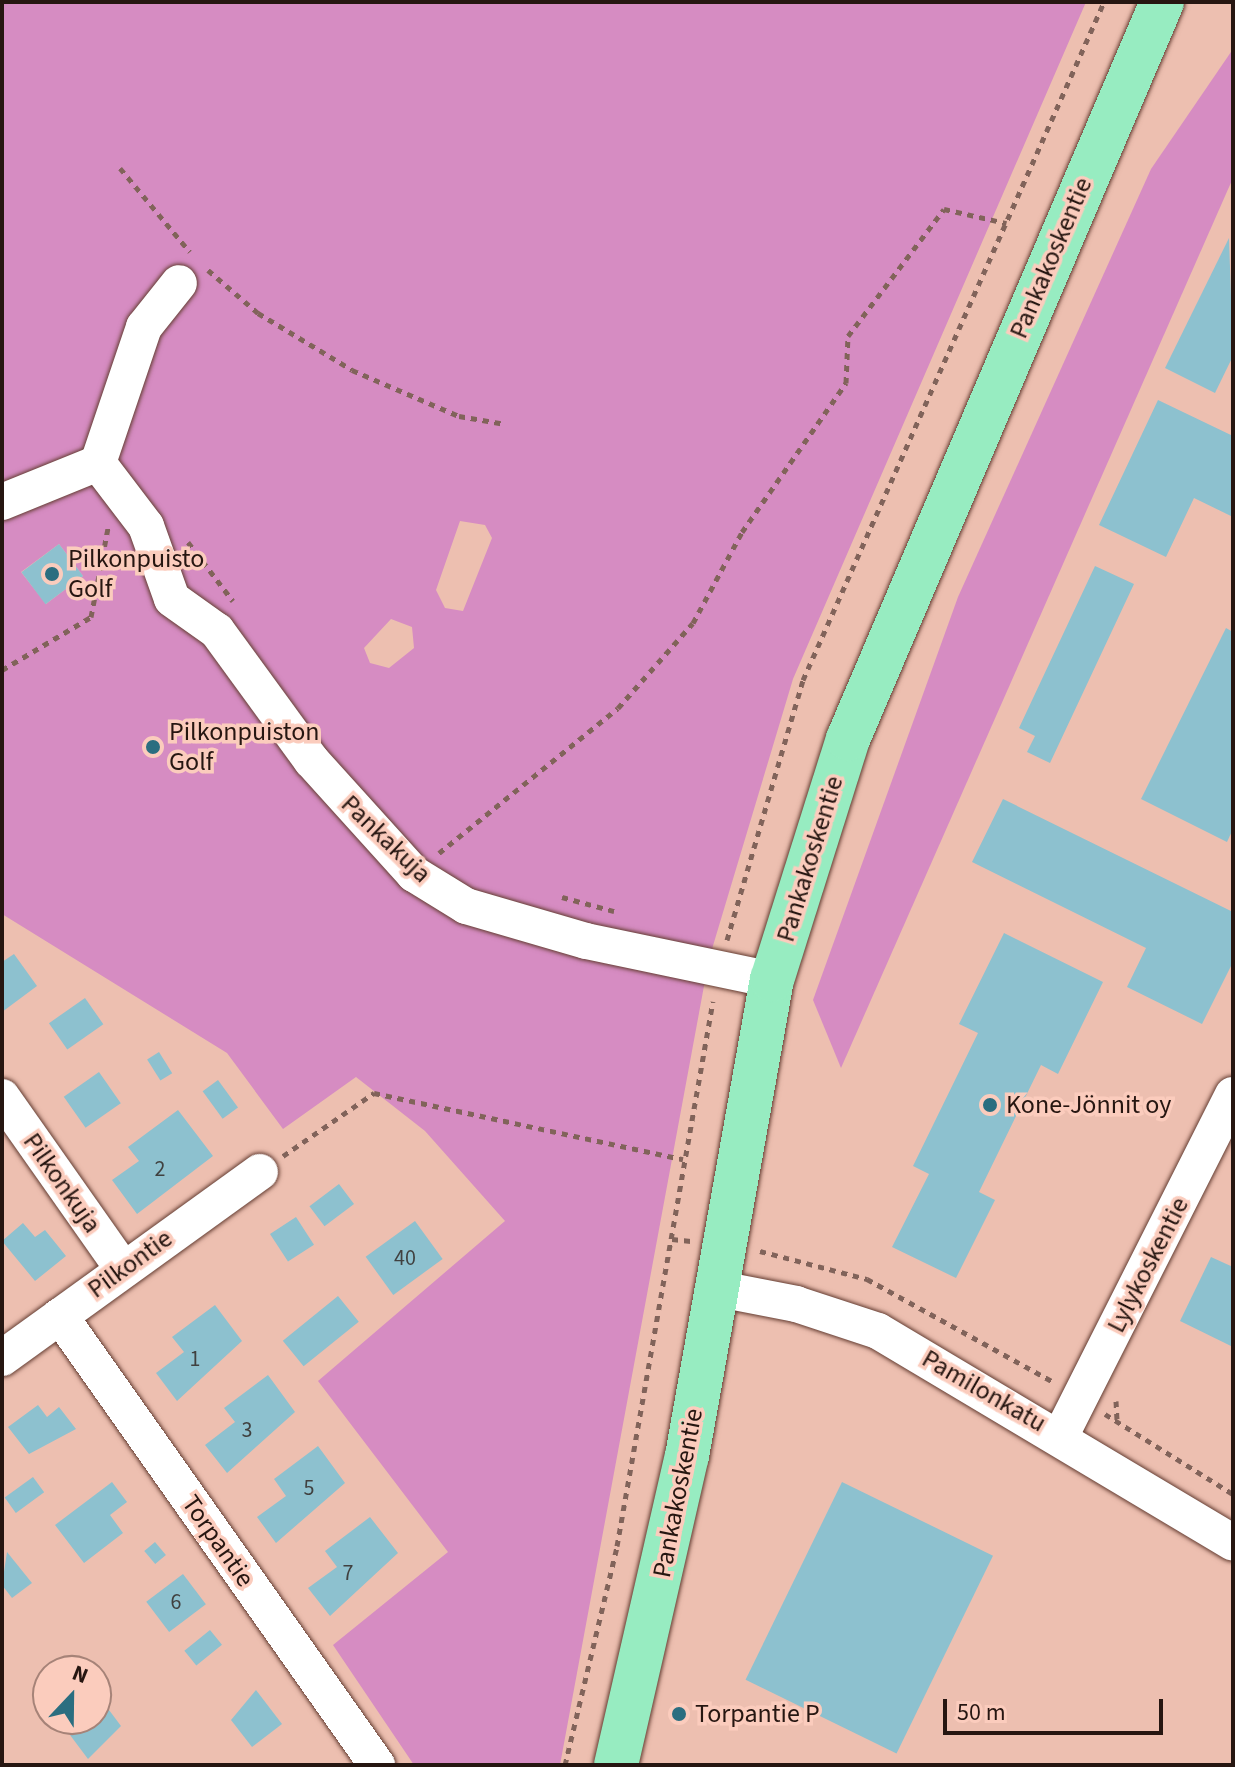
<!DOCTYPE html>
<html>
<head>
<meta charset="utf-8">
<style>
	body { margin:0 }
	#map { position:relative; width:1235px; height:1767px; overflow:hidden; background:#edbfb0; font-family:"Source Sans 3",sans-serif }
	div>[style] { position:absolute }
	.green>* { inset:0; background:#d68cc2 }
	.building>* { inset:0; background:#8dc1cf; transform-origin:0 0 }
	.path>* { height:5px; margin-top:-2.5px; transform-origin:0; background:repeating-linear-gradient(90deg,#81635a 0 6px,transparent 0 12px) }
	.roads { filter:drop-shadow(0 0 2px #643d32) drop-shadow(0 0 2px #643d32) }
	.minor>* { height:36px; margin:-18px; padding:0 18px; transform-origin:18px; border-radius:18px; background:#fff }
	.major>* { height:44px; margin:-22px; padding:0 22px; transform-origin:22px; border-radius:22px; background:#97ecc1 }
	.dots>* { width:22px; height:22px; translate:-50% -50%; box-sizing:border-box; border:4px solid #fbccbd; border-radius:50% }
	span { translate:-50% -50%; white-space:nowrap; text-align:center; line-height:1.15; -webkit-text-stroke:7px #fbccbd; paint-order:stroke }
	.number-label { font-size:22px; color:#404140 }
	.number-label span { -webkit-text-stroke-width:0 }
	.street-label { font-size:26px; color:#261611 }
	.poi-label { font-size:26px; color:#261611 }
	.left { translate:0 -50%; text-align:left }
	.frame { position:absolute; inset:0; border:4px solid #261611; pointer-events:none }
	.north { position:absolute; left:32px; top:1655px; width:80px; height:80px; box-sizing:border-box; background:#fbccbd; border:2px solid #a68378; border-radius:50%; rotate:22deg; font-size:22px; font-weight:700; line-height:32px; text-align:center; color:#261611 }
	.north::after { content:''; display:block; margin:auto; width:28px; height:36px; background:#2b6e80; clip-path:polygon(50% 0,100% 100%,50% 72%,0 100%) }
	.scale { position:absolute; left:943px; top:1699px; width:220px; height:36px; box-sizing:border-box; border:4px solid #261611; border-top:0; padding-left:10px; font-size:24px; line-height:28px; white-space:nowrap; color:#261611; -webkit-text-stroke:6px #fbccbd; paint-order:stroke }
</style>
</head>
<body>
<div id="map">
	<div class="green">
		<div style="clip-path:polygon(evenodd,2px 2px,1086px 2px,793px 679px,709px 959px,560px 1765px,414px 1765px,333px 1645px,448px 1552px,318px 1381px,505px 1221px,425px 1131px,356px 1077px,283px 1129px,227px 1053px,2px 914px,2px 2px,460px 521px,485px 525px,492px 538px,463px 611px,445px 608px,436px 590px,460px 521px,2px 2px,59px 544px,83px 576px,46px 604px,21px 572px,59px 544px,2px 2px,391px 619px,412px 627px,414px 648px,389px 668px,370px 663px,364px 648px,391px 619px)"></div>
		<div style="clip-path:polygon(1233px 49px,1233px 178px,841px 1068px,813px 1000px,958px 597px,1151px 169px)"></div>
	</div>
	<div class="building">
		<div style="clip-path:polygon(1229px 238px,1233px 356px,1215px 393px,1165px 368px)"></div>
		<div style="clip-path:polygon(1158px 400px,1233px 436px,1233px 517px,1194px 498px,1166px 557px,1099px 525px)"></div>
		<div style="left:59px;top:544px;width:40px;height:47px;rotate:53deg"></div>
		<div style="clip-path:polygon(1095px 566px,1134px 584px,1050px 763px,1027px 752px,1035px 736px,1019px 728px)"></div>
		<div style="clip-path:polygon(1226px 628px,1233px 632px,1233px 829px,1227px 842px,1141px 799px)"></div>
		<div style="clip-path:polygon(1003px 799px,1233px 912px,1233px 962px,1202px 1024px,1127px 987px,1146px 948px,972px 862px)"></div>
		<div style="clip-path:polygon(1004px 933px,1103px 982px,1058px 1074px,1041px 1065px,979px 1192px,995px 1200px,956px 1278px,892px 1247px,929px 1174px,913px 1166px,978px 1033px,959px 1024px)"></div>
		<div style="clip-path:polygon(14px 954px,37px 986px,2px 1012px,2px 962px)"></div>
		<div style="left:85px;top:998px;width:32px;height:44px;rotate:55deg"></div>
		<div style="left:159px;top:1052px;width:25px;height:14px;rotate:58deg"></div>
		<div style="left:99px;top:1072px;width:38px;height:43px;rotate:55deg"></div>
		<div style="left:218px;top:1080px;width:34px;height:19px;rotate:54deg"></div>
		<div style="clip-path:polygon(178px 1110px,213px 1156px,137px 1214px,112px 1180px,139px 1161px,128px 1147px)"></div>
		<div style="left:339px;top:1184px;width:25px;height:37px;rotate:53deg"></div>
		<div style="left:296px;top:1217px;width:33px;height:31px;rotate:57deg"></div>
		<div style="left:415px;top:1221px;width:47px;height:61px;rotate:54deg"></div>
		<div style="clip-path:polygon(23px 1223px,35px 1237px,45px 1230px,66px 1256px,35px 1281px,2px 1241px)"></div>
		<div style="clip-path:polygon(1211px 1257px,1233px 1267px,1233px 1347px,1180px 1321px)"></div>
		<div style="left:338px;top:1296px;width:33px;height:71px;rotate:51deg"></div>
		<div style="clip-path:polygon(215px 1305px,242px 1341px,177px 1401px,156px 1373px,184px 1352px,172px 1337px)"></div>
		<div style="clip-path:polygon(268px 1375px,295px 1412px,227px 1473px,205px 1445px,235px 1422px,224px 1408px)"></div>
		<div style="clip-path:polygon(38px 1405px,47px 1417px,59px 1407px,76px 1429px,29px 1454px,8px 1427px)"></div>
		<div style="clip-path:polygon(318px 1446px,345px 1483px,276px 1543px,257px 1517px,286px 1496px,274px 1479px)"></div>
		<div style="left:33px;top:1477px;width:19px;height:35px;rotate:54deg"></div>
		<div style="clip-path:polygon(112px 1482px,127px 1502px,110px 1515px,123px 1533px,84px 1563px,55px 1525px)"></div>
		<div style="left:842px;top:1482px;width:168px;height:220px;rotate:26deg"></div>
		<div style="clip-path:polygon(370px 1517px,398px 1553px,330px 1616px,308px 1588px,337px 1567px,325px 1551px)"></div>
		<div style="left:155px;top:1542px;width:17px;height:14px;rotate:50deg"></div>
		<div style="clip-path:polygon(7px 1552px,32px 1583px,12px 1598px,2px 1585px)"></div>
		<div style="left:183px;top:1574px;width:38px;height:46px;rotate:53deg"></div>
		<div style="left:210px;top:1630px;width:19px;height:33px;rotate:51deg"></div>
		<div style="clip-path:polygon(256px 1690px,282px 1724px,252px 1747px,231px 1720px)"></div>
		<div style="clip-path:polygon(103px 1702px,121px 1726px,88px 1759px,70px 1735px,96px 1719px)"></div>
	</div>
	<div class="path">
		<div style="left:120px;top:168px;width:109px;rotate:50.2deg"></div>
		<div style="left:208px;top:270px;width:66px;rotate:40.7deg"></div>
		<div style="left:258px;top:313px;width:110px;rotate:31.2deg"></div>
		<div style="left:352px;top:370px;width:116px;rotate:23.3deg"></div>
		<div style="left:459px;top:416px;width:47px;rotate:9.9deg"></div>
		<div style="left:188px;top:542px;width:74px;rotate:52.7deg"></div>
		<div style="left:2px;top:670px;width:104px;rotate:-30.8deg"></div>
		<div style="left:91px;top:617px;width:91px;rotate:-79.2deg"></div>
		<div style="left:439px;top:853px;width:230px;rotate:-39deg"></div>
		<div style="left:618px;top:708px;width:113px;rotate:-48.6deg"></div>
		<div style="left:693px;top:623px;width:103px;rotate:-61.7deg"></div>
		<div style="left:742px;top:532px;width:182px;rotate:-55.1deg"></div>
		<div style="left:846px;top:383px;width:47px;rotate:-87.6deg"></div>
		<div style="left:848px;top:336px;width:159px;rotate:-52.9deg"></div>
		<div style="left:944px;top:209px;width:64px;rotate:12.7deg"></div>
		<div style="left:562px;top:897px;width:54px;rotate:15.1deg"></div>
		<div style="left:727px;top:940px;width:271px;rotate:-73.7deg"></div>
		<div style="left:803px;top:680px;width:742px;rotate:-66.06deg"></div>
		<div style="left:283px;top:1156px;width:111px;rotate:-34.7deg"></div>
		<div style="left:374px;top:1093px;width:316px;rotate:12.1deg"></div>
		<div style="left:672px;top:1239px;width:19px;rotate:6deg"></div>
		<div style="left:760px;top:1251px;width:111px;rotate:14.7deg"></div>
		<div style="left:867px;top:1279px;width:211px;rotate:28.9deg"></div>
		<div style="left:1116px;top:1401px;width:20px;rotate:87deg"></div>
		<div style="left:1105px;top:1414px;width:151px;rotate:32deg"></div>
		<div style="left:565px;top:1765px;width:225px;rotate:-76.6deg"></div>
		<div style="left:617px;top:1546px;width:553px;rotate:-80.01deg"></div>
	</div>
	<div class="roads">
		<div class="minor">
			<div style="left:98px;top:463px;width:79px;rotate:52.7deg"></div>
			<div style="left:146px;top:526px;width:77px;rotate:70.4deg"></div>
			<div style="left:172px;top:599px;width:55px;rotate:35.4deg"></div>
			<div style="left:217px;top:631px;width:160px;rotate:53.9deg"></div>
			<div style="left:311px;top:760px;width:154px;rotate:47.9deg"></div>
			<div style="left:414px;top:874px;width:61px;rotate:31.6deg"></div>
			<div style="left:466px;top:906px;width:125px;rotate:16.3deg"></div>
			<div style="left:586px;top:941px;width:190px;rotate:11.8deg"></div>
			<div style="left:2px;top:502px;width:104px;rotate:-22.1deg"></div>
			<div style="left:98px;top:463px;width:144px;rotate:-71.3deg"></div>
			<div style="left:144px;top:327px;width:56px;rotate:-51.5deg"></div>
			<div style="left:2px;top:1097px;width:209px;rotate:54.9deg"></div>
			<div style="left:714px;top:1288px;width:84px;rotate:11deg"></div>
			<div style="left:796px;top:1304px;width:86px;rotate:18.2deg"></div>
			<div style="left:878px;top:1331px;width:413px;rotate:30.8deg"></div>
			<div style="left:60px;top:1316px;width:550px;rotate:54.78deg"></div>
			<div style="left:2px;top:1358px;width:318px;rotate:-35.8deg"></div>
			<div style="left:1061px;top:1435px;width:381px;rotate:-63.2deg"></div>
		</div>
		<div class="major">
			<div style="left:616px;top:1765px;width:317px;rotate:-77.1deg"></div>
			<div style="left:687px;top:1456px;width:484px;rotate:-79.9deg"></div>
			<div style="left:772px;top:980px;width:253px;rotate:-72.5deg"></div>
			<div style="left:848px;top:739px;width:801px;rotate:-66.92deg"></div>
		</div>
	</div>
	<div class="dots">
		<div style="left:52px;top:574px;background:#2b6e80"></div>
		<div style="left:153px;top:747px;background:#2b6e80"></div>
		<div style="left:990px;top:1105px;background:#2b6e80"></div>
		<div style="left:679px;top:1714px;background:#2b6e80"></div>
	</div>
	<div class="number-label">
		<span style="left:160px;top:1170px">2</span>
		<span style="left:405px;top:1259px">40</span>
		<span style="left:195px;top:1360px">1</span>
		<span style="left:247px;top:1431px">3</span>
		<span style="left:309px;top:1489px">5</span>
		<span style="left:348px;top:1574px">7</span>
		<span style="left:176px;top:1603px">6</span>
	</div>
	<div class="street-label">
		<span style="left:1051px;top:258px;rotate:-67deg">Pankakoskentie</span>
		<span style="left:386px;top:839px;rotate:44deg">Pankakuja</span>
		<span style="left:810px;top:859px;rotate:-73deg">Pankakoskentie</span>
		<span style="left:62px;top:1183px;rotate:55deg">Pilkonkuja</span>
		<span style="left:130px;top:1264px;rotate:-36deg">Pilkontie</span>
		<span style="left:1148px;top:1265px;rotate:-63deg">Lylykoskentie</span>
		<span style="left:984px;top:1391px;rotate:30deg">Pamilonkatu</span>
		<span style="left:678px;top:1493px;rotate:-79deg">Pankakoskentie</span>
		<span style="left:218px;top:1541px;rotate:55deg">Torpantie</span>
	</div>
	<div class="poi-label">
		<span class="left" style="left:68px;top:574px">Pilkonpuisto<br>Golf</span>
		<span class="left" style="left:169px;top:747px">Pilkonpuiston<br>Golf</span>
		<span class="left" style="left:1006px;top:1105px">Kone-Jönnit oy</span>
		<span class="left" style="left:695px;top:1714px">Torpantie P</span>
	</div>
	<div class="frame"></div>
	<div class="north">N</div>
	<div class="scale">50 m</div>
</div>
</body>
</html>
